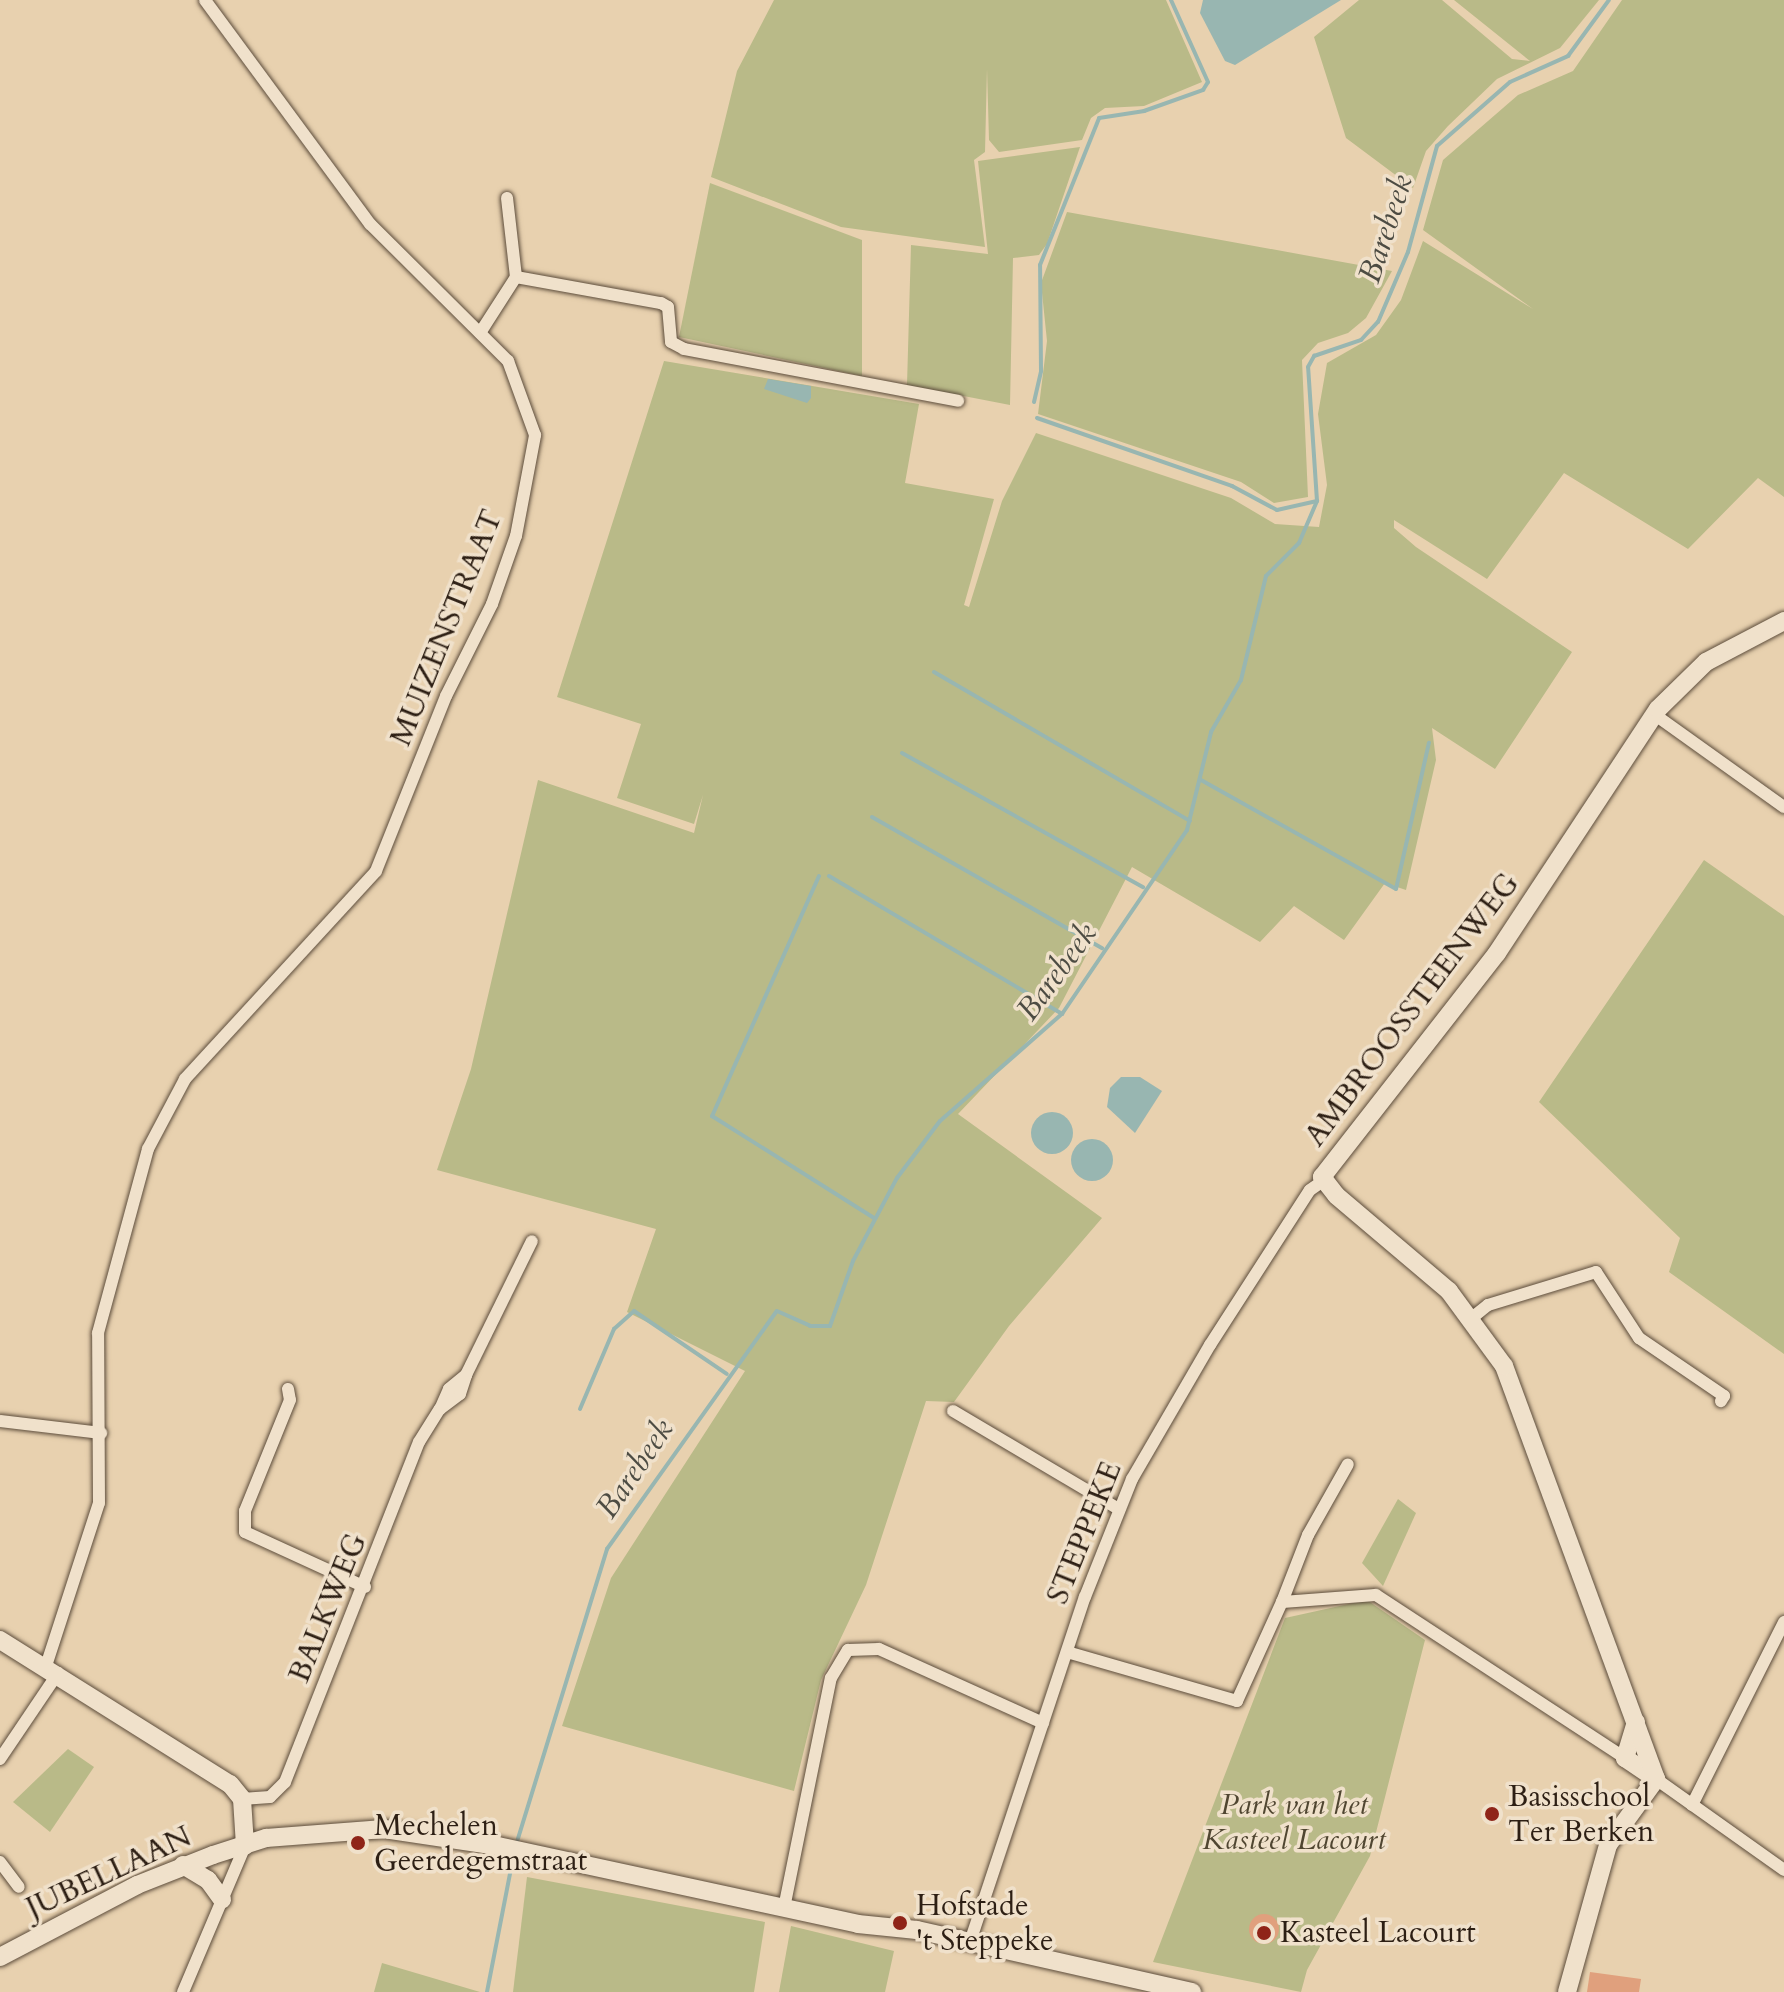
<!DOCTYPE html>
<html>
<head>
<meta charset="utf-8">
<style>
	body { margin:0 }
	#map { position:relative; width:1784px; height:1992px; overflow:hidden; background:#e8d1af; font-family:Cardo,serif }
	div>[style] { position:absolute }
	.green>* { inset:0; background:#b9ba88 }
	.water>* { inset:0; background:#98b6b1 }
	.round { border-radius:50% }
	.stream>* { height:4px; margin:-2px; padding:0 2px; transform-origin:2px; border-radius:2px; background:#98b6b1 }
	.building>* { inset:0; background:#e0a07d }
	.roads { filter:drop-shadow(0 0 2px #5c4c3b) drop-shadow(0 0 2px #5c4c3b) }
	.street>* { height:12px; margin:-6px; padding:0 6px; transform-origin:6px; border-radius:6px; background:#f0e1cb }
	.secondary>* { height:18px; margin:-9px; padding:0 9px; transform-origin:9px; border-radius:9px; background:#f0e1cb }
	.dots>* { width:22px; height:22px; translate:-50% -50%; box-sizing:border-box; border:4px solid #f0e1cb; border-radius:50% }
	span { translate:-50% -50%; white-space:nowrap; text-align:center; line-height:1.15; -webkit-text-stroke:7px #f0e1cb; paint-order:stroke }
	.street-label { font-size:30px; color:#2d1f14 }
	.poi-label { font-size:30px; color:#2d1f14 }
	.left { translate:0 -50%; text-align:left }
	.park-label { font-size:30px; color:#504631; font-style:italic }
	.water-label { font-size:32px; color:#4d4c43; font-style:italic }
</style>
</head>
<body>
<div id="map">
	<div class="green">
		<div style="clip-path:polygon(774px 0,1166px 0,1202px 82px,1144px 106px,1105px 108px,1091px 118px,1082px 140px,999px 152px,989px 140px,987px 69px,985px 152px,974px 160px,985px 247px,841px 227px,711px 177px,737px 71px)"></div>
		<div style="clip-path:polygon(1359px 0,1442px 0,1512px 59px,1530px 61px,1454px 0,1599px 0,1560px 48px,1497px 79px,1448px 126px,1426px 151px,1413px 188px,1346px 138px,1314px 37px)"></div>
		<div style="clip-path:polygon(1622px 0,1784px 0,1784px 497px,1758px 478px,1688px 549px,1564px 473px,1487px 579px,1394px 520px,1394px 528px,1416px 547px,1572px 652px,1495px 769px,1432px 728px,1436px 760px,1406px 890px,1385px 883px,1344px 940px,1294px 906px,1260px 942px,1132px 867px,1059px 1008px,958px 1114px,1102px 1218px,1009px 1326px,954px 1402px,926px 1401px,866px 1585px,821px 1680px,794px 1791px,562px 1726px,611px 1578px,745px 1371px,627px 1312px,656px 1229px,437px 1170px,471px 1069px,538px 780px,694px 833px,703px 795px,694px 824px,617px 798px,641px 724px,557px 697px,664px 361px,919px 404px,905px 483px,994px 499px,964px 605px,969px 607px,1002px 501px,1036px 433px,1231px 498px,1275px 524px,1319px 527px,1327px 485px,1318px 414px,1327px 363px,1376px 335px,1401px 300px,1423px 241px,1533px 309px,1423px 230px,1443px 160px,1518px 95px,1573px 71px)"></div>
		<div style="clip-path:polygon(1080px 147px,1047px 244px,1039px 255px,1013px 258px,1010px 405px,907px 385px,911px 245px,988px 254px,978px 161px)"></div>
		<div style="clip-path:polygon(710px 183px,862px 240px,862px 376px,679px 337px)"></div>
		<div style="clip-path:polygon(1067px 212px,1392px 271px,1366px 318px,1348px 333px,1318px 343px,1302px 360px,1308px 497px,1274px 503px,1241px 482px,1038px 414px,1047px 341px,1041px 283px)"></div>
		<div style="clip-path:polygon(1704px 860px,1784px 916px,1784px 1354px,1669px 1272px,1680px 1238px,1539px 1102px)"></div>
		<div style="clip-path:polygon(1398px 1499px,1416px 1513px,1383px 1586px,1362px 1563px)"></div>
		<div style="clip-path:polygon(1367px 1600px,1425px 1640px,1370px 1856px,1307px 1970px,1301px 1992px,1153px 1962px,1285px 1618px)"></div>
		<div style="clip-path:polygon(68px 1749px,94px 1767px,50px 1832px,13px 1802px)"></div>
		<div style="clip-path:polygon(527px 1877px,765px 1922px,754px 1992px,513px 1992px)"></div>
		<div style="clip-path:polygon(791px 1926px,894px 1951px,885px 1992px,779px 1992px)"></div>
		<div style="clip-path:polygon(382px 1963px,480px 1992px,374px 1992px)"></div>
	</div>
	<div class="water">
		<div style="clip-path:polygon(1203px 0,1341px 0,1235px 65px,1225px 61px,1200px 13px)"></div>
		<div style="clip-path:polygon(768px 379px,811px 386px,811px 398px,807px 403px,764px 389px)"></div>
		<div style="clip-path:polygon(1121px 1077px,1140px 1077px,1162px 1091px,1135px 1133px,1107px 1107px,1110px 1088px)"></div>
		<div class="round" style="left:1031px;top:1112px;width:42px;height:42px"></div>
		<div class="round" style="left:1071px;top:1139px;width:42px;height:42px"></div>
	</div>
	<div class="stream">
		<div style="left:1034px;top:402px;width:32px;rotate:-77deg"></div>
		<div style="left:1041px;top:371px;width:106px;rotate:-90.5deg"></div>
		<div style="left:1040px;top:265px;width:158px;rotate:-68.1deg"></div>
		<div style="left:1099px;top:118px;width:46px;rotate:-8.8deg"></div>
		<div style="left:1144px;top:111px;width:63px;rotate:-19.6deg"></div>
		<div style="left:1203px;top:90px;width:9px;rotate:-58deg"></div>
		<div style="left:1208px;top:82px;width:90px;rotate:-114.3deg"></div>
		<div style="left:1037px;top:418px;width:207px;rotate:19.2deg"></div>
		<div style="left:1232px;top:486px;width:51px;rotate:28.1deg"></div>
		<div style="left:1277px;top:510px;width:41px;rotate:-12.7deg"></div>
		<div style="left:934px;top:672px;width:296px;rotate:30.2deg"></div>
		<div style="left:902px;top:753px;width:276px;rotate:29.1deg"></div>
		<div style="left:1201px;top:780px;width:223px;rotate:29.2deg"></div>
		<div style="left:1396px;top:889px;width:150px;rotate:-77.3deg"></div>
		<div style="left:872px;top:817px;width:265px;rotate:29.7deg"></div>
		<div style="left:819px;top:876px;width:263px;rotate:114deg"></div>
		<div style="left:712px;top:1116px;width:191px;rotate:32.2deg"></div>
		<div style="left:829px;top:876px;width:271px;rotate:30.6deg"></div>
		<div style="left:580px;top:1409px;width:87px;rotate:-67deg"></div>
		<div style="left:614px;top:1329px;width:27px;rotate:-42deg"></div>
		<div style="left:634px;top:1311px;width:112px;rotate:34.1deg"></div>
		<div style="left:516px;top:1845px;width:310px;rotate:-72.9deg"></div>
		<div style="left:607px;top:1549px;width:292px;rotate:-54.5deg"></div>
		<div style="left:777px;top:1311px;width:36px;rotate:24deg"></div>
		<div style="left:810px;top:1326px;width:20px"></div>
		<div style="left:830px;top:1326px;width:69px;rotate:-70.5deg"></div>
		<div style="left:853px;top:1261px;width:94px;rotate:-62.1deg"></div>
		<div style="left:897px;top:1178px;width:71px;rotate:-53deg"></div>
		<div style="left:940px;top:1121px;width:162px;rotate:-41.3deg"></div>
		<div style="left:1062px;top:1014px;width:222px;rotate:-55.8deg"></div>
		<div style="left:1187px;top:830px;width:101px;rotate:-76.2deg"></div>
		<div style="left:1211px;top:732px;width:60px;rotate:-60deg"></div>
		<div style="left:1241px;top:680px;width:107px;rotate:-76.5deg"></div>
		<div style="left:1266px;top:576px;width:47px;rotate:-45deg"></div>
		<div style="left:1299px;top:543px;width:46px;rotate:-66.8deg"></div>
		<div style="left:1317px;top:501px;width:134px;rotate:-93.8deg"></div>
		<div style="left:1308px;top:367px;width:13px;rotate:-61deg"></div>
		<div style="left:1314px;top:356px;width:50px;rotate:-18.8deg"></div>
		<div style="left:1361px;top:340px;width:25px;rotate:-47deg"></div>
		<div style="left:1378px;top:322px;width:76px;rotate:-66.8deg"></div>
		<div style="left:1408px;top:252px;width:110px;rotate:-74.7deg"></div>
		<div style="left:1437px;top:146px;width:97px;rotate:-41.2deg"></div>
		<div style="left:1510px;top:82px;width:64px;rotate:-24.1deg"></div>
		<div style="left:1568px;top:56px;width:69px;rotate:-53.8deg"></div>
		<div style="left:487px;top:1992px;width:142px;rotate:-79deg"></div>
	</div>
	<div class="building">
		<div class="round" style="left:1249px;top:1914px;width:30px;height:30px"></div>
		<div style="clip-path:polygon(1590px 1972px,1641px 1979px,1639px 1992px,1587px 1992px)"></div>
	</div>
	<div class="roads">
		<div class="street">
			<div style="left:507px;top:198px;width:80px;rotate:83.5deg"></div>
			<div style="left:480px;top:333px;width:67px;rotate:-57.3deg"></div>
			<div style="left:516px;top:277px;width:147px;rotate:10.2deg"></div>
			<div style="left:661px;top:303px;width:8px;rotate:30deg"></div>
			<div style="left:668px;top:307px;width:35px;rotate:85deg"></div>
			<div style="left:671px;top:342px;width:15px;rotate:28deg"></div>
			<div style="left:684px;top:349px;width:279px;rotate:10.7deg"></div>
			<div style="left:1654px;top:714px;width:160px;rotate:35.6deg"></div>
			<div style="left:1473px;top:1317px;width:19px;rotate:-39deg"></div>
			<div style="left:1488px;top:1305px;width:113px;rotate:-17deg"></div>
			<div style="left:1596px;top:1272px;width:79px;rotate:56.9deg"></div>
			<div style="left:1639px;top:1338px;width:103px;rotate:34.3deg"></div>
			<div style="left:1724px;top:1396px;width:6px;rotate:121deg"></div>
			<div style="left:466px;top:1375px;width:149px;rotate:-63.8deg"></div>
			<div style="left:288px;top:1389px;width:11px;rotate:80deg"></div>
			<div style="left:290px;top:1400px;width:120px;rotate:112.1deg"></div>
			<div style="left:245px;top:1511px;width:21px;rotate:90deg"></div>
			<div style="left:245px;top:1532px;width:132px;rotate:24.6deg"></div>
			<div style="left:953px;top:1411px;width:193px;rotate:30.6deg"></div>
			<div style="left:0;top:1421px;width:102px;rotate:6.8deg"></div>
			<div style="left:1282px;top:1602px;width:72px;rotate:-68.8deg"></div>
			<div style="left:1308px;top:1535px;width:81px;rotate:-60.6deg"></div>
			<div style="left:1067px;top:1652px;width:177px;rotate:16.1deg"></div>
			<div style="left:1237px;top:1701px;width:109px;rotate:-65.6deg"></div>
			<div style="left:1282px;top:1602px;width:94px;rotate:-4.3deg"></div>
			<div style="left:1376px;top:1595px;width:298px;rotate:33.2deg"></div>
			<div style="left:46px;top:1666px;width:171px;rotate:-72deg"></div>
			<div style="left:99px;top:1503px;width:170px;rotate:-90.3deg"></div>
			<div style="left:98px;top:1333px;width:191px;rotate:-74.8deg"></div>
			<div style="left:148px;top:1149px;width:79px;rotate:-62.1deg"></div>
			<div style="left:185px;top:1079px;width:282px;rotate:-47.4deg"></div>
			<div style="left:376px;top:871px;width:188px;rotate:-68.2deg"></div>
			<div style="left:446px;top:696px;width:103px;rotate:-63.4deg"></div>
			<div style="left:492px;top:604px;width:72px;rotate:-70.6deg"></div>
			<div style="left:516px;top:536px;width:103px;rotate:-79.3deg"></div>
			<div style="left:535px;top:435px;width:79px;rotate:-110deg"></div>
			<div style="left:508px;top:361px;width:194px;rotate:-135.2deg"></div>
			<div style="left:370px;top:224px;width:278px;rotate:-126.4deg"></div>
			<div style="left:0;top:1759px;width:104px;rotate:-56deg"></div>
			<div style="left:1656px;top:1779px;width:157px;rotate:35.4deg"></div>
			<div style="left:242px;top:1799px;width:28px;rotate:-4deg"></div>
			<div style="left:270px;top:1797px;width:21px;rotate:-45deg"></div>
			<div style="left:285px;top:1782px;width:365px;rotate:-68.5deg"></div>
			<div style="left:419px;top:1442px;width:39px;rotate:-58deg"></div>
			<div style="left:440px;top:1409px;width:25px;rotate:-37deg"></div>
			<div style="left:460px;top:1394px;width:20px;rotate:-72deg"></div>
			<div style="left:466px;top:1375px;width:22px;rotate:141deg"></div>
			<div style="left:449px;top:1389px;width:22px;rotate:114deg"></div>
			<div style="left:1692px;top:1805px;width:205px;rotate:-63.3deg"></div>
			<div style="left:0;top:1862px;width:31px;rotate:53deg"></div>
			<div style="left:784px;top:1908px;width:235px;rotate:-78.5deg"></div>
			<div style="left:831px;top:1678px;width:33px;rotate:-59deg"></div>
			<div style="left:848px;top:1650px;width:31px;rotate:-2deg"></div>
			<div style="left:879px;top:1649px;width:180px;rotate:24.3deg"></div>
			<div style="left:970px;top:1942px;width:364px;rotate:-71.6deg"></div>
			<div style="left:1085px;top:1597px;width:127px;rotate:-68.3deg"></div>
			<div style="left:1132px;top:1479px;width:155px;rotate:-59.8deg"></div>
			<div style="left:1210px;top:1345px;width:184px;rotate:-57.2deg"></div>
			<div style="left:1310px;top:1190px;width:16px;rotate:-35deg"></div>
			<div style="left:183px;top:1992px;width:159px;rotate:-67deg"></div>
		</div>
		<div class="secondary">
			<div style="left:0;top:1640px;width:271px;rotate:32.1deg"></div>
			<div style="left:230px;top:1784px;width:19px;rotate:51deg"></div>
			<div style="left:242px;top:1799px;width:47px;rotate:86.3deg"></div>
			<div style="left:1636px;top:1722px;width:38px;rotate:107deg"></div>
			<div style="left:1625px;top:1758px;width:37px;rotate:34deg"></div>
			<div style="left:1656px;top:1779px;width:440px;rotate:-110.2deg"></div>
			<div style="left:1504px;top:1366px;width:93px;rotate:-126.3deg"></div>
			<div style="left:1449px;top:1291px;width:148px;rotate:-139.7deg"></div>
			<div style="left:1336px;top:1195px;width:23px;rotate:-128deg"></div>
			<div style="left:1322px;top:1177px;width:284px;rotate:-52deg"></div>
			<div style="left:1497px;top:953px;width:292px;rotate:-56.6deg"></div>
			<div style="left:1658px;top:709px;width:67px;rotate:-44.4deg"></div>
			<div style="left:1706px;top:662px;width:88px;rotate:-27.7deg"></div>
			<div style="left:183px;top:1865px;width:29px;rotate:31deg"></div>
			<div style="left:208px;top:1880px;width:24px;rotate:54deg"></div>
			<div style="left:0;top:1957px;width:155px;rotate:-27.7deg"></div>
			<div style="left:137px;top:1885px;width:82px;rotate:-21.5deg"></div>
			<div style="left:213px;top:1855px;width:56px;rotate:-17.8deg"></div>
			<div style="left:266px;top:1838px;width:118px;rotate:-4.4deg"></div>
			<div style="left:384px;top:1829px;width:115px;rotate:8.5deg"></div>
			<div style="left:498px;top:1846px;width:368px;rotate:12.2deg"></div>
			<div style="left:858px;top:1924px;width:59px;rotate:5.8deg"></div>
			<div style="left:917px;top:1930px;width:282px;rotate:12.7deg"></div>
			<div style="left:1567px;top:1992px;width:153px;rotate:-74.4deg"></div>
			<div style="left:1608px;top:1845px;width:82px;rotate:-54deg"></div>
		</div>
	</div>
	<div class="dots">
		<div style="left:1492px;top:1814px;background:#8f2418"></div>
		<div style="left:358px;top:1843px;background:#8f2418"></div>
		<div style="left:900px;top:1923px;background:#8f2418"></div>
		<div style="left:1264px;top:1933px;background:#8f2418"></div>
	</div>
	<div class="street-label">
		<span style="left:447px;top:628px;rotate:-68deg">MUIZENSTRAAT</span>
		<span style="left:1412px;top:1010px;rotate:-53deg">AMBROOSSTEENWEG</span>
		<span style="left:1085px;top:1533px;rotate:-68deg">STEPPEKE</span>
		<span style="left:328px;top:1608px;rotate:-68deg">BALKWEG</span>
		<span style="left:109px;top:1873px;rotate:-25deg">JUBELLAAN</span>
	</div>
	<div class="poi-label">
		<span class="left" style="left:1508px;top:1814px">Basisschool<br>Ter Berken</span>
		<span class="left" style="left:374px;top:1843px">Mechelen<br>Geerdegemstraat</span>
		<span class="left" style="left:916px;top:1923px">Hofstade<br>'t Steppeke</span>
		<span class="left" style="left:1280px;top:1933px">Kasteel Lacourt</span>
	</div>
	<div class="park-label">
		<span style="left:1294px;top:1822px">Park van het<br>Kasteel Lacourt</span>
	</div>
	<div class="water-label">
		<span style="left:1386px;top:229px;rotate:-72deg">Barebeek</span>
		<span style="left:1057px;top:972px;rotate:-54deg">Barebeek</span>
		<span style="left:635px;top:1469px;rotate:-56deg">Barebeek</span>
	</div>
</div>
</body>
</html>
